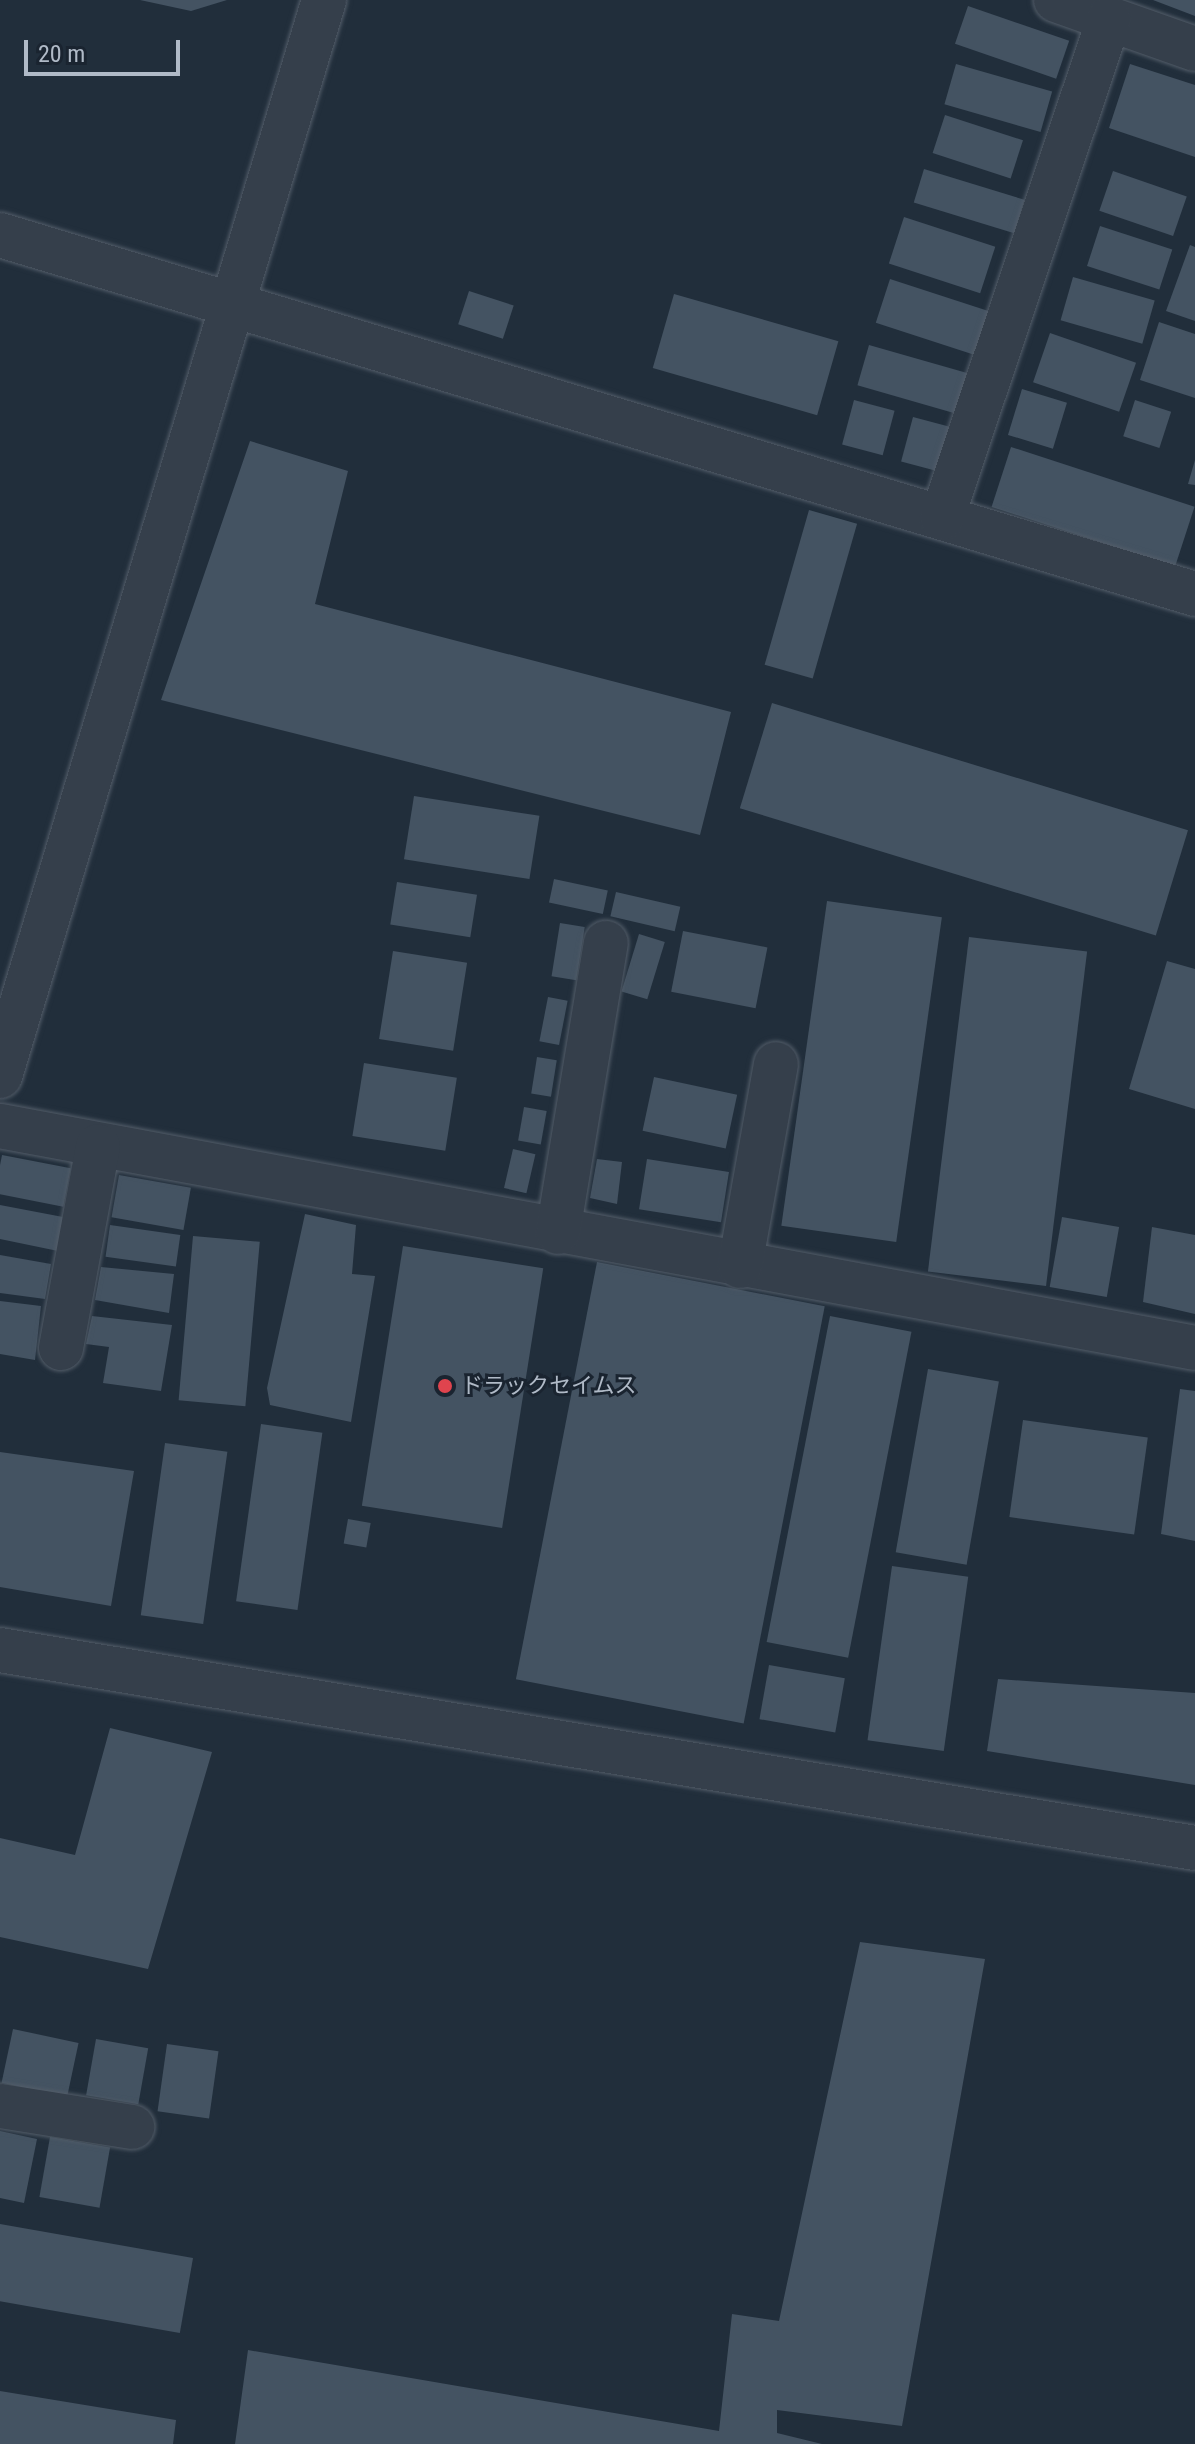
<!DOCTYPE html>
<html>
<head>
<meta charset="utf-8">
<style>
	body { margin:0 }
	#map { position:relative; width:1195px; height:2444px; overflow:hidden; background:#212e3b; font-family:"Roboto Condensed","Noto Sans JP",sans-serif }
	div>[style] { position:absolute }
	.building>* { inset:0; background:#445362; transform-origin:0 0 }
	.roads { filter:drop-shadow(0 0 2px #535d69) drop-shadow(0 0 2px #535d69) }
	.minor>* { height:44px; margin:-22px; padding:0 22px; transform-origin:22px; border-radius:22px; background:#353f4b }
	.dots>* { width:22px; height:22px; translate:-50% -50%; box-sizing:border-box; border:4px solid #1a2430; border-radius:50% }
	span { translate:-50% -50%; white-space:nowrap; text-align:center; line-height:1.15; -webkit-text-stroke:6px #1a2430; paint-order:stroke }
	.poi-label { font-size:22px; color:#b0bac7 }
	.left { translate:0 -50%; text-align:left }
	.scale { position:absolute; left:24px; top:40px; width:156px; height:36px; box-sizing:border-box; border:4px solid #b0bac7; border-top:0; padding-left:10px; font-size:24px; line-height:28px; white-space:nowrap; color:#b0bac7; -webkit-text-stroke:6px #1a2430; paint-order:stroke }
</style>
</head>
<body>
<div id="map">
	<div class="building">
		<div style="clip-path:polygon(140px 0,227px 0,191px 11px)"></div>
		<div style="clip-path:polygon(1153px 0,1195px 0,1195px 16px)"></div>
		<div style="left:968px;top:6px;width:107px;height:40px;rotate:19deg"></div>
		<div style="left:956px;top:64px;width:100px;height:42px;rotate:16deg"></div>
		<div style="clip-path:polygon(1130px 64px,1195px 85px,1195px 157px,1109px 128px)"></div>
		<div style="left:945px;top:115px;width:82px;height:40px;rotate:18deg"></div>
		<div style="left:924px;top:169px;width:105px;height:35px;rotate:17deg"></div>
		<div style="left:1113px;top:171px;width:78px;height:42px;rotate:19deg"></div>
		<div style="left:904px;top:217px;width:96px;height:49px;rotate:18deg"></div>
		<div style="left:1100px;top:226px;width:76px;height:42px;rotate:18deg"></div>
		<div style="clip-path:polygon(1190px 245px,1195px 247px,1195px 321px,1166px 311px)"></div>
		<div style="left:1073px;top:277px;width:85px;height:45px;rotate:16deg"></div>
		<div style="left:890px;top:279px;width:105px;height:46px;rotate:18deg"></div>
		<div style="left:469px;top:291px;width:47px;height:35px;rotate:18deg"></div>
		<div style="left:674px;top:294px;width:171px;height:77px;rotate:16deg"></div>
		<div style="clip-path:polygon(1159px 322px,1195px 334px,1195px 398px,1140px 380px)"></div>
		<div style="left:1050px;top:333px;width:91px;height:52px;rotate:19deg"></div>
		<div style="left:869px;top:345px;width:102px;height:42px;rotate:16deg"></div>
		<div style="left:1022px;top:389px;width:47px;height:48px;rotate:17deg"></div>
		<div style="left:854px;top:400px;width:42px;height:46px;rotate:15deg"></div>
		<div style="left:1135px;top:400px;width:38px;height:38px;rotate:18deg"></div>
		<div style="left:913px;top:417px;width:39px;height:46px;rotate:15deg"></div>
		<div style="clip-path:polygon(250px 441px,348px 471px,315px 604px,731px 712px,700px 835px,161px 700px)"></div>
		<div style="left:1011px;top:447px;width:193px;height:63px;rotate:18deg"></div>
		<div style="clip-path:polygon(1195px 460px,1195px 485px,1188px 484px)"></div>
		<div style="left:809px;top:510px;width:50px;height:161px;rotate:16deg"></div>
		<div style="left:772px;top:703px;width:435px;height:110px;rotate:17deg"></div>
		<div style="left:414px;top:796px;width:127px;height:64px;rotate:9deg"></div>
		<div style="left:554px;top:879px;width:55px;height:24px;rotate:12deg"></div>
		<div style="left:397px;top:882px;width:81px;height:43px;rotate:9deg"></div>
		<div style="left:616px;top:892px;width:66px;height:25px;rotate:13deg"></div>
		<div style="left:827px;top:901px;width:116px;height:328px;rotate:8deg"></div>
		<div style="left:560px;top:923px;width:25px;height:54px;rotate:9deg"></div>
		<div style="left:683px;top:931px;width:86px;height:62px;rotate:11deg"></div>
		<div style="left:639px;top:934px;width:27px;height:60px;rotate:17deg"></div>
		<div style="left:969px;top:937px;width:119px;height:337px;rotate:7deg"></div>
		<div style="left:393px;top:951px;width:75px;height:89px;rotate:9deg"></div>
		<div style="clip-path:polygon(1167px 961px,1195px 969px,1195px 1109px,1129px 1089px)"></div>
		<div style="left:548px;top:997px;width:20px;height:45px;rotate:11deg"></div>
		<div style="left:537px;top:1057px;width:20px;height:37px;rotate:9deg"></div>
		<div style="left:364px;top:1063px;width:94px;height:74px;rotate:9deg"></div>
		<div style="left:654px;top:1077px;width:85px;height:55px;rotate:12deg"></div>
		<div style="left:524px;top:1107px;width:23px;height:34px;rotate:10deg"></div>
		<div style="left:513px;top:1149px;width:23px;height:40px;rotate:13deg"></div>
		<div style="left:2px;top:1155px;width:70px;height:39px;rotate:11deg"></div>
		<div style="clip-path:polygon(597px 1159px,622px 1162px,617px 1204px,590px 1198px)"></div>
		<div style="left:647px;top:1159px;width:83px;height:51px;rotate:9deg"></div>
		<div style="left:119px;top:1175px;width:73px;height:43px;rotate:10deg"></div>
		<div style="clip-path:polygon(0 1205px,63px 1217px,58px 1251px,0 1239px)"></div>
		<div style="clip-path:polygon(305px 1214px,356px 1225px,352px 1274px,375px 1276px,351px 1422px,270px 1405px,267px 1388px)"></div>
		<div style="left:1062px;top:1217px;width:58px;height:71px;rotate:10deg"></div>
		<div style="left:110px;top:1225px;width:71px;height:32px;rotate:8deg"></div>
		<div style="clip-path:polygon(1152px 1227px,1195px 1235px,1195px 1314px,1143px 1302px)"></div>
		<div style="left:193px;top:1236px;width:67px;height:165px;rotate:5deg"></div>
		<div style="left:403px;top:1246px;width:142px;height:263px;rotate:9deg"></div>
		<div style="clip-path:polygon(0 1255px,51px 1264px,45px 1299px,0 1293px)"></div>
		<div style="left:597px;top:1262px;width:232px;height:425px;rotate:11deg"></div>
		<div style="clip-path:polygon(101px 1267px,174px 1274px,169px 1313px,95px 1300px)"></div>
		<div style="clip-path:polygon(0 1301px,41px 1306px,35px 1360px,0 1354px)"></div>
		<div style="clip-path:polygon(92px 1316px,172px 1325px,161px 1391px,103px 1383px,109px 1347px,86px 1344px)"></div>
		<div style="left:830px;top:1316px;width:83px;height:332px;rotate:11deg"></div>
		<div style="left:928px;top:1369px;width:72px;height:186px;rotate:10deg"></div>
		<div style="clip-path:polygon(1180px 1389px,1195px 1391px,1195px 1541px,1161px 1534px)"></div>
		<div style="left:1023px;top:1420px;width:126px;height:98px;rotate:8deg"></div>
		<div style="left:261px;top:1424px;width:62px;height:179px;rotate:8deg"></div>
		<div style="left:165px;top:1443px;width:63px;height:174px;rotate:8deg"></div>
		<div style="clip-path:polygon(0 1452px,134px 1471px,111px 1606px,0 1587px)"></div>
		<div style="left:348px;top:1519px;width:23px;height:25px;rotate:10deg"></div>
		<div style="left:892px;top:1566px;width:77px;height:176px;rotate:8deg"></div>
		<div style="left:769px;top:1665px;width:77px;height:55px;rotate:10deg"></div>
		<div style="clip-path:polygon(998px 1679px,1195px 1693px,1195px 1785px,987px 1751px)"></div>
		<div style="clip-path:polygon(110px 1728px,212px 1752px,148px 1969px,0 1937px,0 1838px,75px 1855px)"></div>
		<div style="clip-path:polygon(860px 1942px,985px 1959px,902px 2426px,777px 2410px,777px 2433px,822px 2444px,235px 2444px,248px 2350px,719px 2431px,732px 2314px,779px 2321px)"></div>
		<div style="left:13px;top:2029px;width:67px;height:55px;rotate:12deg"></div>
		<div style="left:96px;top:2039px;width:53px;height:57px;rotate:10deg"></div>
		<div style="left:167px;top:2044px;width:52px;height:68px;rotate:8deg"></div>
		<div style="clip-path:polygon(0 2131px,37px 2139px,24px 2203px,0 2198px)"></div>
		<div style="left:50px;top:2137px;width:61px;height:61px;rotate:10deg"></div>
		<div style="left:0;top:2224px;width:196px;height:76px;rotate:10deg"></div>
		<div style="clip-path:polygon(0 2391px,176px 2420px,173px 2444px,0 2444px)"></div>
	</div>
	<div class="roads">
		<div class="minor">
			<div style="left:1056px;top:0;width:147px;rotate:19.4deg"></div>
			<div style="left:0;top:235px;width:1248px;rotate:16.72deg"></div>
			<div style="left:942px;top:518px;width:526px;rotate:-71.5deg"></div>
			<div style="left:0;top:1076px;width:1124px;rotate:-73.24deg"></div>
			<div style="left:0;top:1126px;width:1215px;rotate:10.52deg"></div>
			<div style="left:558px;top:1232px;width:293px;rotate:-80.6deg"></div>
			<div style="left:740px;top:1266px;width:205px;rotate:-79.9deg"></div>
			<div style="left:61px;top:1348px;width:205px;rotate:-79.6deg"></div>
			<div style="left:0;top:1650px;width:1211px;rotate:9.41deg"></div>
			<div style="left:0;top:2106px;width:134px;rotate:9deg"></div>
		</div>
	</div>
	<div class="dots">
		<div style="left:445px;top:1386px;background:#e0444e"></div>
	</div>
	<div class="poi-label">
		<span class="left" style="left:461px;top:1386px">ドラックセイムス</span>
	</div>
	<div class="scale">20 m</div>
</div>
</body>
</html>
